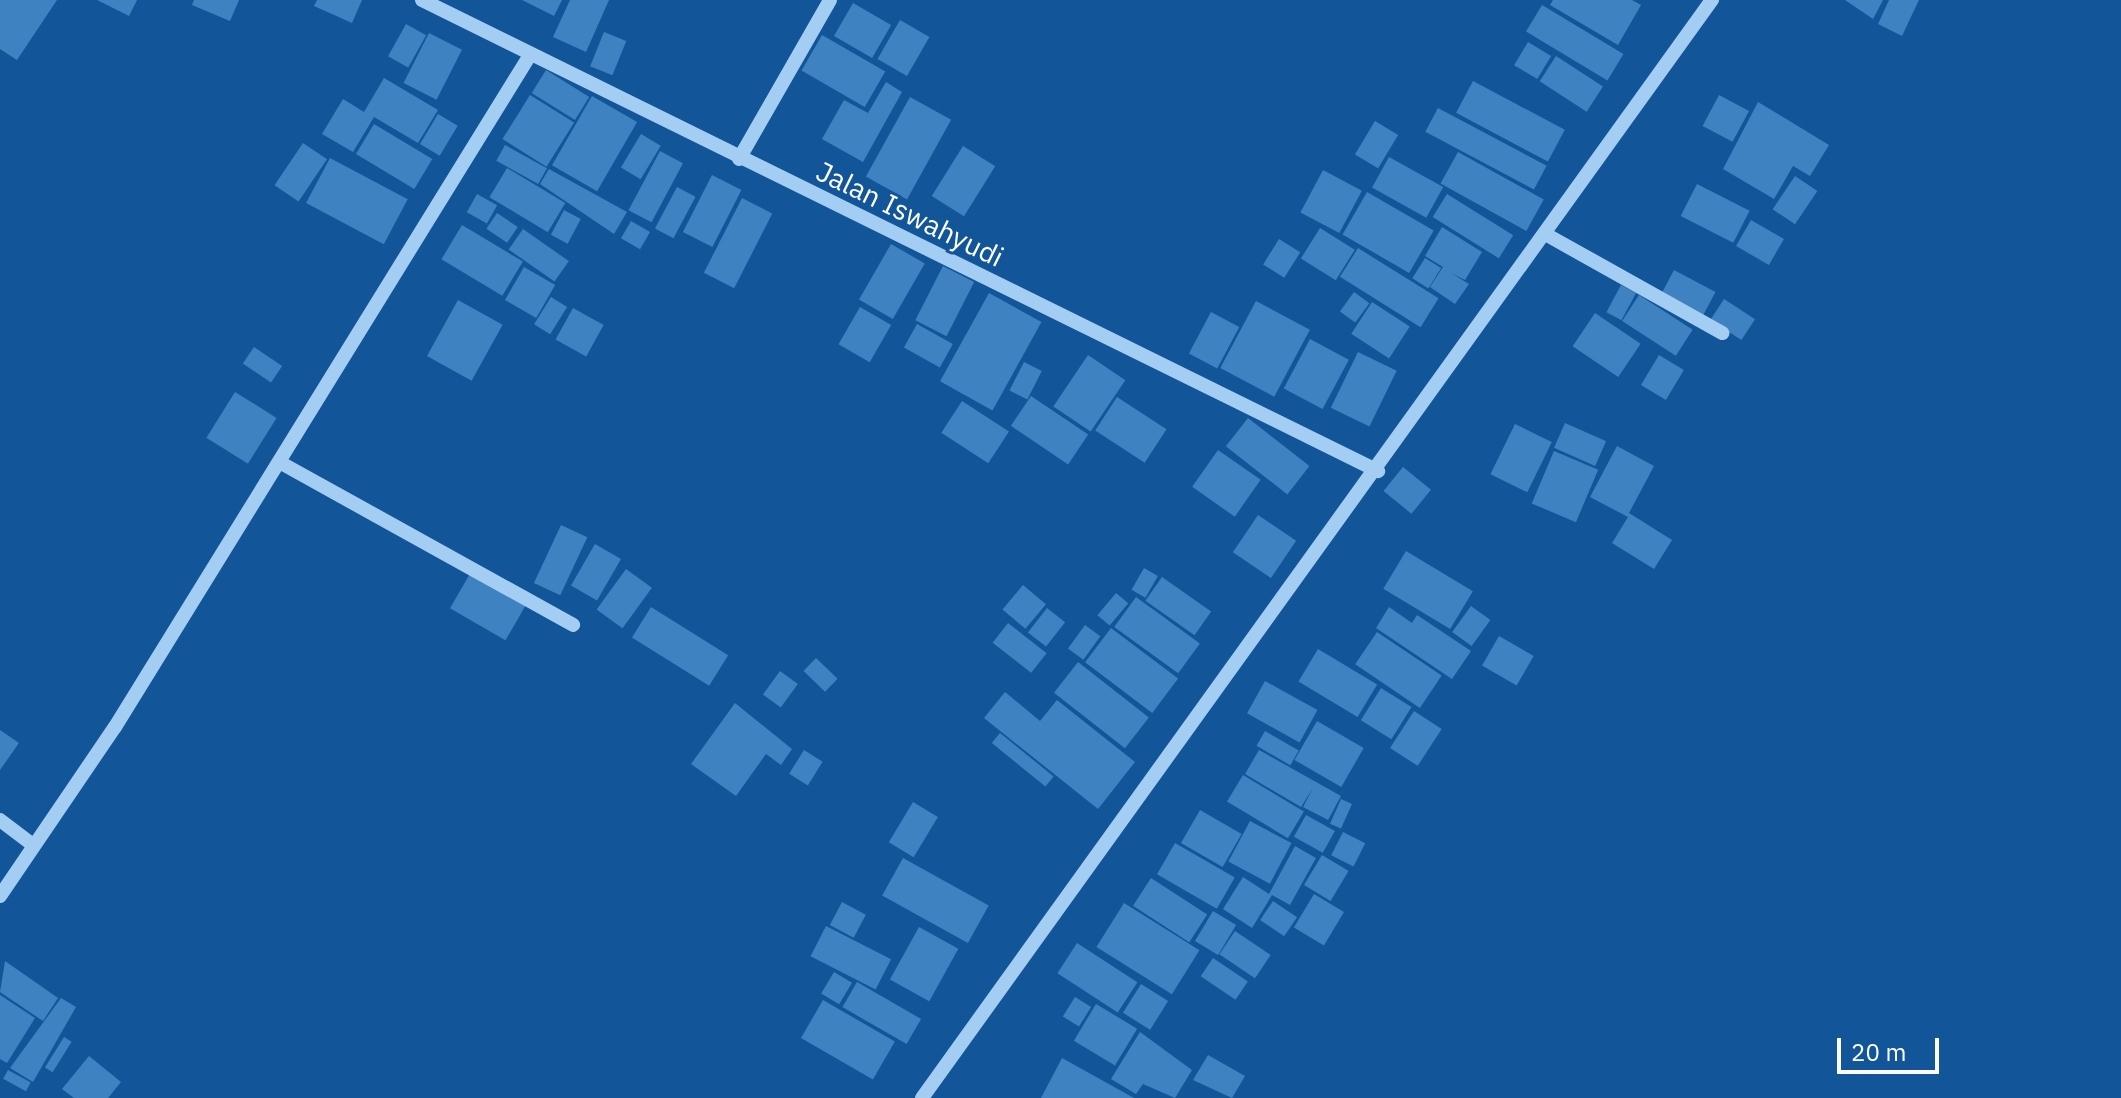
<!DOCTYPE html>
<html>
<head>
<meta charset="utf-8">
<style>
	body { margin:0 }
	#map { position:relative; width:2121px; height:1098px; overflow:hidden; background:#125699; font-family:"IBM Plex Sans",sans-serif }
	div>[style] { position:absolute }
	.building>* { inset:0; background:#3f82c2; transform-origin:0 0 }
	.minor>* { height:14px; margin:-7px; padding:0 7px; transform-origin:7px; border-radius:7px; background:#a4cdf4 }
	span { translate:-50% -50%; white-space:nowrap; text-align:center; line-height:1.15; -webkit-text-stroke:6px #125699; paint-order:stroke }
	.street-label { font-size:28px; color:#fff }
	.scale { position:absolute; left:1837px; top:1038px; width:102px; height:36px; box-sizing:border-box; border:4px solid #fff; border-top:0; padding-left:10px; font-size:24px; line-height:28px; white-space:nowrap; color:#fff; -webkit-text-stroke:6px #125699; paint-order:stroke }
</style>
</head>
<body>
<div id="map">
	<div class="building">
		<div style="clip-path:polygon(0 0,57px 0,17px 60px,0 49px)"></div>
		<div style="clip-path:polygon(97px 0,137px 0,129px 16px)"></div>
		<div style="clip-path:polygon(194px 0,239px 0,230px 21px,192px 5px)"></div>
		<div style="clip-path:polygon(317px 0,362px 0,352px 23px,314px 6px)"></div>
		<div style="clip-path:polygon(522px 0,562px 0,554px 16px)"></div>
		<div style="clip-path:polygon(570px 0,609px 0,586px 52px,553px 37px)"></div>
		<div style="clip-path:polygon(1553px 0,1632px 0,1641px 5px,1618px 45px,1550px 5px)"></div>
		<div style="clip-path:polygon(1845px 0,1883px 0,1873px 19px)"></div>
		<div style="clip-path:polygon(1889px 0,1919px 0,1902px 36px,1878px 24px)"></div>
		<div style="left:853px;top:3px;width:44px;height:38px;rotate:30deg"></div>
		<div style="left:1542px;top:5px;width:95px;height:31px;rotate:31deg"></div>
		<div style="left:900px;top:20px;width:34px;height:45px;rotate:30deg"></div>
		<div style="left:406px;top:24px;width:23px;height:37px;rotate:29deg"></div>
		<div style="left:604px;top:32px;width:24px;height:37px;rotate:22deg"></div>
		<div style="left:429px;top:33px;width:37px;height:56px;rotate:27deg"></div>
		<div style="left:822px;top:35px;width:73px;height:41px;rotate:30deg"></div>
		<div style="left:1528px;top:42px;width:27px;height:27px;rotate:31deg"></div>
		<div style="left:1556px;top:56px;width:56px;height:30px;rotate:33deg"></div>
		<div style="left:546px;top:70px;width:51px;height:27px;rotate:32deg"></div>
		<div style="clip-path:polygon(384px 78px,438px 110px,418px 143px,374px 117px,353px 152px,322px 134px,343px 99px,364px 112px)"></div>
		<div style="left:1473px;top:81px;width:104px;height:36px;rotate:28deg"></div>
		<div style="clip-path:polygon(886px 82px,902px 92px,863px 162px,822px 139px,844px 100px,868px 113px)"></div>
		<div style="left:530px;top:95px;width:52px;height:52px;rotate:32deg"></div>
		<div style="left:1719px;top:95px;width:34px;height:35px;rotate:28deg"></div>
		<div style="left:592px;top:96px;width:52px;height:80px;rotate:30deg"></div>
		<div style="left:910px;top:97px;width:47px;height:91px;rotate:29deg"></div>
		<div style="clip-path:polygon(1758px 102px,1829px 145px,1810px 176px,1793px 166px,1774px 199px,1723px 169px)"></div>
		<div style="left:1438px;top:108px;width:123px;height:27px;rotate:28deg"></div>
		<div style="left:438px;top:114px;width:23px;height:35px;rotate:31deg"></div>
		<div style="left:1375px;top:121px;width:27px;height:39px;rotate:31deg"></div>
		<div style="left:374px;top:124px;width:68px;height:35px;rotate:31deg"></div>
		<div style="left:641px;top:134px;width:23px;height:39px;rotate:31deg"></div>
		<div style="left:303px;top:143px;width:29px;height:51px;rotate:34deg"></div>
		<div style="left:505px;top:145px;width:48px;height:18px;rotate:29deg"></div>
		<div style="left:963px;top:146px;width:38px;height:59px;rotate:32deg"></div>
		<div style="left:660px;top:151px;width:26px;height:67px;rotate:28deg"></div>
		<div style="left:1458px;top:152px;width:98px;height:36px;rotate:29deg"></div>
		<div style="left:1389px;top:157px;width:62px;height:35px;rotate:29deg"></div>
		<div style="left:330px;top:158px;width:88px;height:51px;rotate:28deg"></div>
		<div style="left:507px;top:168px;width:68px;height:34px;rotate:31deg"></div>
		<div style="clip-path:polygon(549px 169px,627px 212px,614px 234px,540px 184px)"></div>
		<div style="left:1323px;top:170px;width:44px;height:48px;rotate:28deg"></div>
		<div style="left:712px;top:175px;width:33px;height:64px;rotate:27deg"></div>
		<div style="left:1795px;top:176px;width:27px;height:40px;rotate:34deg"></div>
		<div style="left:1697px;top:184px;width:59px;height:36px;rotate:27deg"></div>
		<div style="left:677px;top:187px;width:21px;height:47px;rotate:28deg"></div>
		<div style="left:1367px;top:192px;width:77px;height:49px;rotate:30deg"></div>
		<div style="left:477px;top:194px;width:23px;height:21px;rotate:29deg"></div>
		<div style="left:1447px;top:194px;width:78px;height:27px;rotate:32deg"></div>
		<div style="left:742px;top:198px;width:34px;height:84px;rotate:27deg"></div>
		<div style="left:564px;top:210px;width:19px;height:28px;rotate:28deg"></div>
		<div style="left:497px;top:213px;width:25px;height:19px;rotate:34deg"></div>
		<div style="left:1751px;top:220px;width:38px;height:30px;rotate:30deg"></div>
		<div style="left:631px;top:221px;width:22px;height:20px;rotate:30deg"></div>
		<div style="left:462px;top:225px;width:71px;height:40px;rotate:31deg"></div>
		<div style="clip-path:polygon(1442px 227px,1482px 252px,1465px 280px,1451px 273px,1469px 284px,1455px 304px,1430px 287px,1443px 267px,1425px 256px)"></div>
		<div style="left:1320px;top:228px;width:41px;height:36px;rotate:32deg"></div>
		<div style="left:523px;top:229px;width:56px;height:25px;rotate:35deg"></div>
		<div style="left:1279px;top:239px;width:25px;height:30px;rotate:32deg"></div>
		<div style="left:891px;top:244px;width:39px;height:64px;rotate:30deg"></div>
		<div style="left:1358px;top:248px;width:95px;height:34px;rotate:32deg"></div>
		<div style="left:1425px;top:258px;width:19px;height:24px;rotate:32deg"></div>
		<div style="left:943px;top:266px;width:35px;height:61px;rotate:27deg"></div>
		<div style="left:524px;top:267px;width:36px;height:38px;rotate:30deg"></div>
		<div style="left:1674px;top:270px;width:47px;height:26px;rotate:28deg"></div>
		<div style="left:1621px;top:285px;width:17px;height:31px;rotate:28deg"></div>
		<div style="left:1354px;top:292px;width:19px;height:24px;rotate:36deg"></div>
		<div style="left:989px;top:293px;width:60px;height:101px;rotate:29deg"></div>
		<div style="left:1639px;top:295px;width:64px;height:31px;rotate:33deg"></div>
		<div style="left:551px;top:297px;width:19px;height:32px;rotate:32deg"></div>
		<div style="left:1724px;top:299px;width:37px;height:25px;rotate:33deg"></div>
		<div style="left:458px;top:300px;width:51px;height:64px;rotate:29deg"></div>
		<div style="left:1256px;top:301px;width:61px;height:76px;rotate:28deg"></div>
		<div style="left:1372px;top:302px;width:45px;height:38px;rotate:33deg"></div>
		<div style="left:860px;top:307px;width:36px;height:43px;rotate:30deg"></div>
		<div style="left:573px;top:308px;width:35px;height:36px;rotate:29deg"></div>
		<div style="left:1211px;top:312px;width:32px;height:47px;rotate:28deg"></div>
		<div style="left:1595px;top:313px;width:55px;height:40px;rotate:34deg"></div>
		<div style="left:917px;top:324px;width:41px;height:27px;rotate:29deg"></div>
		<div style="left:1310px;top:339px;width:44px;height:56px;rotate:28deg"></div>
		<div style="left:254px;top:347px;width:34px;height:20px;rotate:34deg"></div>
		<div style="left:1358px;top:352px;width:43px;height:62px;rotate:26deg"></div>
		<div style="left:1088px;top:355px;width:45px;height:62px;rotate:34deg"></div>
		<div style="left:1659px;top:355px;width:29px;height:35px;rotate:31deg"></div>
		<div style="left:1024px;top:362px;width:20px;height:32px;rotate:27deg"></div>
		<div style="left:235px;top:392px;width:49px;height:54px;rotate:32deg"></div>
		<div style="left:1031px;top:396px;width:69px;height:36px;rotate:34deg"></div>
		<div style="left:1117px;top:397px;width:59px;height:40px;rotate:33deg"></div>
		<div style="left:962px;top:401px;width:56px;height:38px;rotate:33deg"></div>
		<div style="left:1248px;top:418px;width:78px;height:36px;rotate:38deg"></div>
		<div style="left:1565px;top:423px;width:45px;height:27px;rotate:24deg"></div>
		<div style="left:1515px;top:424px;width:41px;height:56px;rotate:26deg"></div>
		<div style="clip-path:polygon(1617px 446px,1654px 466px,1629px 513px,1672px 540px,1654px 569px,1612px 543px,1628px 517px,1590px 497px)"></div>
		<div style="left:1218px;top:450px;width:52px;height:45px;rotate:35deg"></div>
		<div style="left:1554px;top:451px;width:48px;height:57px;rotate:23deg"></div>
		<div style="left:1403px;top:467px;width:36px;height:31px;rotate:39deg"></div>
		<div style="left:1258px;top:515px;width:46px;height:45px;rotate:34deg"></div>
		<div style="left:561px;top:525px;width:29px;height:64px;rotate:25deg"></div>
		<div style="left:595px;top:544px;width:30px;height:48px;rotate:30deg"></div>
		<div style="left:1406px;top:551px;width:78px;height:44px;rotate:31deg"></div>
		<div style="left:1144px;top:568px;width:16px;height:25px;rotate:30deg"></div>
		<div style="left:626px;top:569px;width:32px;height:50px;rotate:36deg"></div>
		<div style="left:471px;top:572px;width:64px;height:42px;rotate:30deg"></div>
		<div style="left:1162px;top:577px;width:60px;height:29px;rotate:35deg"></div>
		<div style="left:1023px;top:585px;width:30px;height:32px;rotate:40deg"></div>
		<div style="left:1116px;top:593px;width:16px;height:29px;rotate:40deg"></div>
		<div style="left:1136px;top:597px;width:79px;height:37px;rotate:36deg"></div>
		<div style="left:1471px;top:606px;width:24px;height:32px;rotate:36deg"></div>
		<div style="left:651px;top:607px;width:91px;height:36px;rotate:32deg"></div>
		<div style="clip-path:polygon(1389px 607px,1412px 623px,1417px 615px,1471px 651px,1452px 679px,1376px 628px)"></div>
		<div style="left:1047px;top:608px;width:23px;height:31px;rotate:38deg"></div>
		<div style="left:1008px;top:623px;width:49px;height:25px;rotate:38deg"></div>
		<div style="left:1085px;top:625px;width:19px;height:29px;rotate:36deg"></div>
		<div style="left:1111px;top:628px;width:84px;height:43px;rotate:37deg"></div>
		<div style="left:1377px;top:632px;width:78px;height:39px;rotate:34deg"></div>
		<div style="left:1499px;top:636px;width:40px;height:34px;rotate:30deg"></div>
		<div style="left:1318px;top:649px;width:69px;height:38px;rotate:31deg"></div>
		<div style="left:816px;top:658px;width:30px;height:18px;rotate:44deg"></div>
		<div style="left:1078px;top:662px;width:90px;height:39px;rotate:38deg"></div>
		<div style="left:780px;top:671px;width:22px;height:29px;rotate:36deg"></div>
		<div style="left:1265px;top:681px;width:60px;height:37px;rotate:29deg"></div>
		<div style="left:1381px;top:688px;width:36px;height:38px;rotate:32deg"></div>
		<div style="clip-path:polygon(1005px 692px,1040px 721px,1057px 700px,1135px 762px,1098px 809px,984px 718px)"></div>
		<div style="clip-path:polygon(735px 703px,792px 749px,781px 765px,766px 754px,736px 796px,691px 764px)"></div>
		<div style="left:1414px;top:711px;width:33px;height:44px;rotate:33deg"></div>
		<div style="left:1317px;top:721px;width:54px;height:45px;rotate:30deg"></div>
		<div style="clip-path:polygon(0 730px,19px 743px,0 770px)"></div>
		<div style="left:1265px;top:731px;width:39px;height:17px;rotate:30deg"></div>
		<div style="left:1000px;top:733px;width:69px;height:13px;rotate:39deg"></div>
		<div style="left:804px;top:750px;width:22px;height:28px;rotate:32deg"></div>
		<div style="clip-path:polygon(1259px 750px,1341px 796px,1328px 820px,1303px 807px,1313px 788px,1301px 807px,1245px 774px)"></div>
		<div style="left:1243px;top:775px;width:71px;height:31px;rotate:31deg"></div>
		<div style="left:1341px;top:799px;width:12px;height:27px;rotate:24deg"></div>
		<div style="left:913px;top:802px;width:29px;height:47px;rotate:31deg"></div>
		<div style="left:1200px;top:810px;width:48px;height:38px;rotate:30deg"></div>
		<div style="left:1306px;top:815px;width:33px;height:25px;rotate:29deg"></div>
		<div style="left:1250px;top:821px;width:47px;height:46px;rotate:28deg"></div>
		<div style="left:1343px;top:832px;width:25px;height:26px;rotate:27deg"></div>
		<div style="left:1175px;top:843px;width:69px;height:36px;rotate:30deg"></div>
		<div style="clip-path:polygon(1295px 846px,1316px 858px,1290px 905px,1272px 895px,1252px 928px,1223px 909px,1243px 877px,1269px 894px)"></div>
		<div style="left:1322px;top:855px;width:31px;height:35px;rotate:31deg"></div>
		<div style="left:903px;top:858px;width:98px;height:43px;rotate:29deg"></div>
		<div style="left:1151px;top:878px;width:67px;height:33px;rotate:33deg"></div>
		<div style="left:1314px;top:894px;width:35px;height:39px;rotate:31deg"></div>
		<div style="left:1273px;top:901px;width:29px;height:23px;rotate:34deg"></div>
		<div style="left:842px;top:902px;width:27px;height:26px;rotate:28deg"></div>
		<div style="left:1124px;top:903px;width:89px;height:52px;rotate:32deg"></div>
		<div style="left:1213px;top:911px;width:27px;height:35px;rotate:31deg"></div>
		<div style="left:826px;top:926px;width:73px;height:34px;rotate:27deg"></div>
		<div style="left:919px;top:927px;width:45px;height:60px;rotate:29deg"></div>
		<div style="left:1235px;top:931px;width:43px;height:28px;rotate:34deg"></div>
		<div style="left:1077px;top:943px;width:72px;height:36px;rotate:33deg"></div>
		<div style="left:1213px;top:958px;width:42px;height:22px;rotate:34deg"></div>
		<div style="clip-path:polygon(5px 961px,58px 998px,43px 1021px,0 992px)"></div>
		<div style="left:834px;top:972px;width:21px;height:25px;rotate:31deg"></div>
		<div style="left:857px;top:982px;width:74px;height:29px;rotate:30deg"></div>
		<div style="left:1141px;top:984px;width:32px;height:34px;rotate:32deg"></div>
		<div style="clip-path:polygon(0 995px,35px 1018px,7px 1063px,0 1059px)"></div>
		<div style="left:1075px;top:997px;width:19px;height:23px;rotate:32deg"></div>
		<div style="clip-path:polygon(61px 998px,76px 1007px,33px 1082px,10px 1068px)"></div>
		<div style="left:823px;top:1000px;width:83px;height:44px;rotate:30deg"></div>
		<div style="left:1096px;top:1004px;width:48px;height:43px;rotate:31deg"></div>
		<div style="clip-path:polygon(1140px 1032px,1192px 1070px,1175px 1098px,1143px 1084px,1136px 1094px,1111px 1079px)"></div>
		<div style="left:64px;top:1037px;width:9px;height:36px;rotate:32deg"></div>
		<div style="clip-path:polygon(1208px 1055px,1245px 1076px,1232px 1098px,1193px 1080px)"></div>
		<div style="clip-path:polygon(89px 1056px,121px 1082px,108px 1098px,74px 1098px,62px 1089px)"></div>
		<div style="clip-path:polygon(1062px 1058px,1134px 1098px,1041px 1098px)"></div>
		<div style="left:8px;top:1070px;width:26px;height:10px;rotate:29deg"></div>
	</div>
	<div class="minor">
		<div style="left:422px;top:0;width:1066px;rotate:26.23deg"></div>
		<div style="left:739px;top:159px;width:183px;rotate:-60.2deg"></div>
		<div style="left:1547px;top:235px;width:201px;rotate:29.2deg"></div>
		<div style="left:281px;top:463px;width:334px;rotate:29deg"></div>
		<div style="left:0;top:820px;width:41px;rotate:37.1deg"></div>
		<div style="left:0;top:896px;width:204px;rotate:-55.8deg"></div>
		<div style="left:115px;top:727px;width:790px;rotate:-58.3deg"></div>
		<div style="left:922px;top:1098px;width:1353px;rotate:-54.27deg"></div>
	</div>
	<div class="street-label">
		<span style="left:910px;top:214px;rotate:26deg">Jalan Iswahyudi</span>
	</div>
	<div class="scale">20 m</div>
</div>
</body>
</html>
